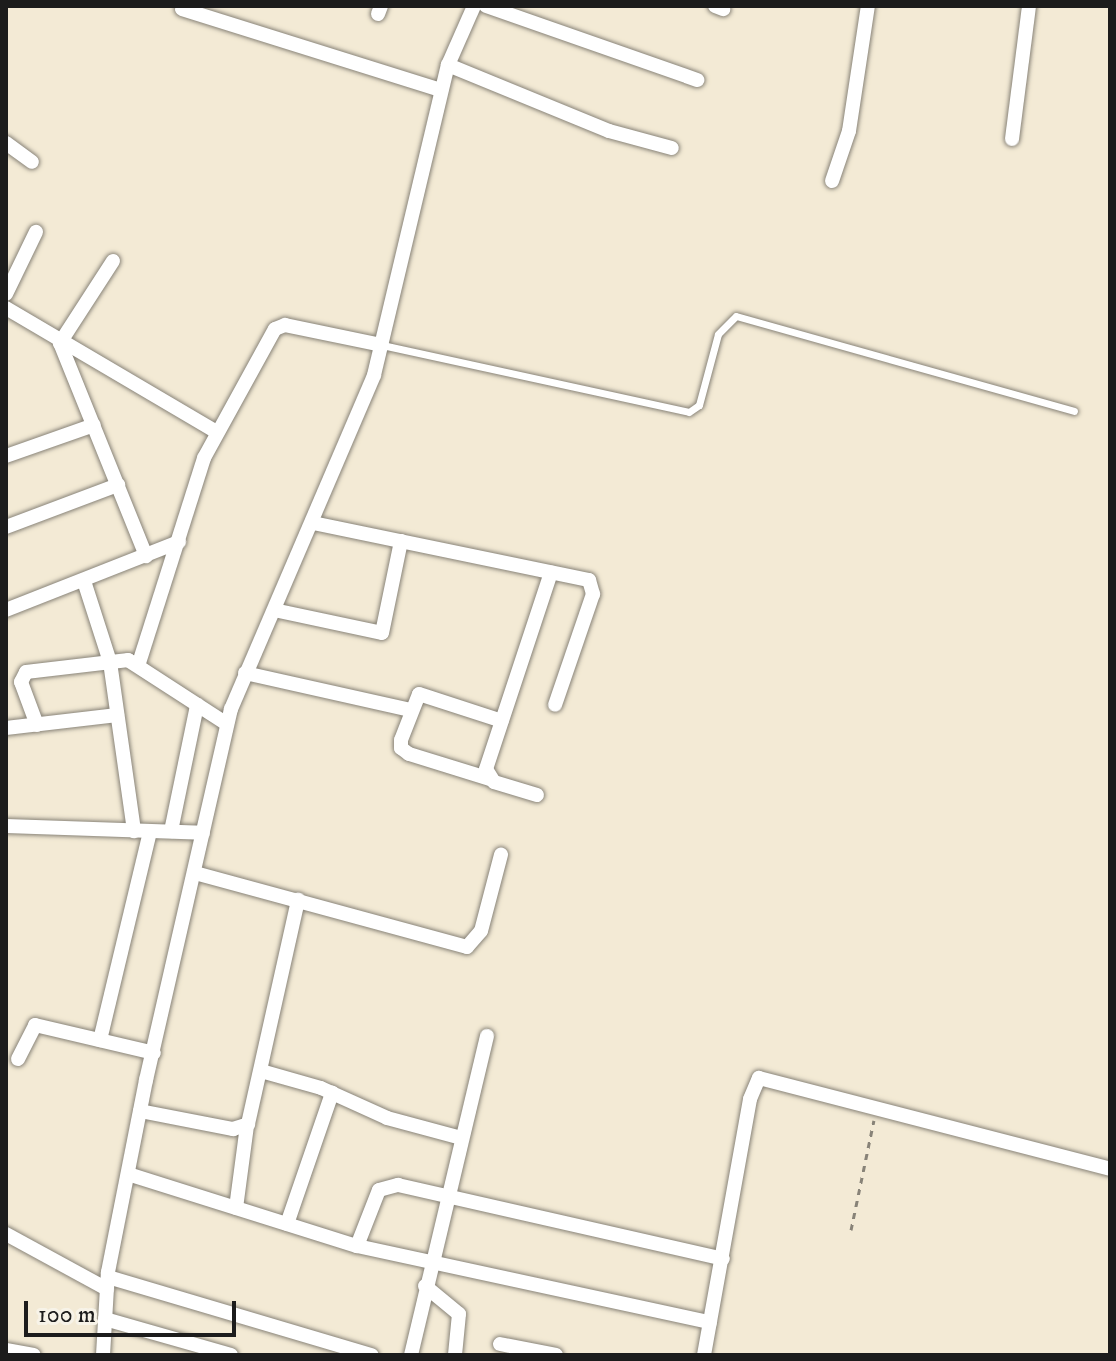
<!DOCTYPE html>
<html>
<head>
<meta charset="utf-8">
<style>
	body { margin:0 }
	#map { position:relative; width:1116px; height:1361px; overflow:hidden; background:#f3ead5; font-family:"IM FELL DW Pica",serif }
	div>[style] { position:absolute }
	.path>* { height:3px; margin-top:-1.5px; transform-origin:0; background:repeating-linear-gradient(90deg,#888378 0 6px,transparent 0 12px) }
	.roads { filter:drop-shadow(0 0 2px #888378) drop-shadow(0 0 2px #888378) }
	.lane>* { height:7px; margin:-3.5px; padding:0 3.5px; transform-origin:3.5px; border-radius:3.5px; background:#fff }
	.street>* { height:14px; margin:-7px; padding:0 7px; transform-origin:7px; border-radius:7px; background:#fff }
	span { translate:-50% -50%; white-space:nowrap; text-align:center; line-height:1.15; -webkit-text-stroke:6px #f7f3e8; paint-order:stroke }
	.frame { position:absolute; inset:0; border:8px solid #1c1c1c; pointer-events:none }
	.scale { position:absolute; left:24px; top:1301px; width:212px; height:36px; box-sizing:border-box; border:4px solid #1c1c1c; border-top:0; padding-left:10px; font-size:24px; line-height:28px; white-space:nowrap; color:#1c1c1c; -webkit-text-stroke:6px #f7f3e8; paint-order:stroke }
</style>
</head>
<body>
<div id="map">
	<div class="path">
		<div style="left:851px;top:1230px;width:112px;rotate:-78.2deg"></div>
	</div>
	<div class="roads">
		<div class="lane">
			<div style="left:382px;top:345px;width:314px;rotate:12.3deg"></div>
			<div style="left:689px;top:412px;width:12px;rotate:-35deg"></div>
			<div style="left:699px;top:405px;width:73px;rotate:-75deg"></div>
			<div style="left:718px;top:334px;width:25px;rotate:-45deg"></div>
			<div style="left:736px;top:316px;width:351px;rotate:15.7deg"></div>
		</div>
		<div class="street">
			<div style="left:486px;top:6px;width:224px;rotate:19.3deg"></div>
			<div style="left:715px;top:6px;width:9px;rotate:21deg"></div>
			<div style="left:182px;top:9px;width:271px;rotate:17.4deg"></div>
			<div style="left:378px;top:14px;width:9px;rotate:-69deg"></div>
			<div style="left:448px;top:65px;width:174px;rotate:22.3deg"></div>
			<div style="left:609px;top:131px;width:65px;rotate:15.1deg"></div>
			<div style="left:1012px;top:139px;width:134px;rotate:-82.7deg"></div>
			<div style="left:6px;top:143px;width:32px;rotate:36deg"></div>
			<div style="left:832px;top:181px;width:53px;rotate:-71.2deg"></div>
			<div style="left:849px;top:131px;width:126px;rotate:-81.4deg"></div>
			<div style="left:113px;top:261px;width:98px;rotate:122.9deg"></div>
			<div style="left:60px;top:343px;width:230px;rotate:68deg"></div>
			<div style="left:6px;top:294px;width:69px;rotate:-64.2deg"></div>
			<div style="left:6px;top:308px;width:243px;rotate:30.5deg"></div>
			<div style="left:6px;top:456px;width:93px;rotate:-19.4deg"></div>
			<div style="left:313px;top:523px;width:282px;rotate:11.7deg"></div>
			<div style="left:589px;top:580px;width:15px;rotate:74deg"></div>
			<div style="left:593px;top:594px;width:117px;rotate:108.9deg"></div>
			<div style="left:6px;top:527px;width:120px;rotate:-20.6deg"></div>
			<div style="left:84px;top:581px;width:85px;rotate:72.2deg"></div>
			<div style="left:110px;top:662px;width:171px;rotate:81.9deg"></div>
			<div style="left:6px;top:610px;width:186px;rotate:-21.5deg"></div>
			<div style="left:274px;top:610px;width:110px;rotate:12deg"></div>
			<div style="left:382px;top:633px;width:94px;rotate:-78.3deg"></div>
			<div style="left:139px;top:663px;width:215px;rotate:-72.4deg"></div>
			<div style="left:204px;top:458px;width:147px;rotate:-61.2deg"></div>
			<div style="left:275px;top:329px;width:11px;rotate:-22deg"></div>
			<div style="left:285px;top:325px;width:99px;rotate:11.7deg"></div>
			<div style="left:245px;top:673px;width:169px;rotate:12.6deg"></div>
			<div style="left:37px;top:725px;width:46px;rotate:-110.4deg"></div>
			<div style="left:21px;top:682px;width:11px;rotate:-63deg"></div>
			<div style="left:26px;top:672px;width:103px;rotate:-6.7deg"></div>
			<div style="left:128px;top:660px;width:118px;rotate:32.9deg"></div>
			<div style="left:6px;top:728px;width:112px;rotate:-6.7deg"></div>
			<div style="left:490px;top:779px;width:85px;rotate:-162.8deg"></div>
			<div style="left:409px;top:754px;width:10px;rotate:-143deg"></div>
			<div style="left:401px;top:748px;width:8px;rotate:-90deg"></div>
			<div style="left:401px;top:740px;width:49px;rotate:-68.6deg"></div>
			<div style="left:419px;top:694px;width:87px;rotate:18deg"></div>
			<div style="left:537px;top:795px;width:45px;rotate:-163.2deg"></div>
			<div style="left:494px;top:782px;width:15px;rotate:-122deg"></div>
			<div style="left:486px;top:769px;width:207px;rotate:-71.7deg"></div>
			<div style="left:6px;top:826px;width:197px;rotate:2deg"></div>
			<div style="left:171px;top:831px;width:129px;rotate:-78.3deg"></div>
			<div style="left:195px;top:873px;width:282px;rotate:15.2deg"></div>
			<div style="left:467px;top:947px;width:21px;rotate:-49deg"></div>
			<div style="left:481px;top:931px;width:79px;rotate:-75.3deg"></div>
			<div style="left:100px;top:1040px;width:214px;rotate:-76.5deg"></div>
			<div style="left:18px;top:1059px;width:38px;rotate:-63deg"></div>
			<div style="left:35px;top:1025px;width:122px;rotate:13.2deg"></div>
			<div style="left:261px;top:1071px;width:62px;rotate:15.8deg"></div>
			<div style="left:321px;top:1088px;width:72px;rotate:24.4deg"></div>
			<div style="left:387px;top:1118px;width:77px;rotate:15.1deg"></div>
			<div style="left:140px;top:1111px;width:95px;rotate:11deg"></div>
			<div style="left:233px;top:1129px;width:16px;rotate:-18deg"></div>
			<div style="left:248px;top:1124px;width:230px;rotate:-77.4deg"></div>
			<div style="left:128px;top:1174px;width:240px;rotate:17.5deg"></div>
			<div style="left:357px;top:1246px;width:361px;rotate:12.2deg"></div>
			<div style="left:236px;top:1208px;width:83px;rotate:-82.4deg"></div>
			<div style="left:287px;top:1224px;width:139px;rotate:-71deg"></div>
			<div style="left:6px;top:1234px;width:115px;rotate:28.6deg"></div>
			<div style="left:357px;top:1246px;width:60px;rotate:-68.6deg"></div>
			<div style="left:379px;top:1190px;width:20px;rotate:-15deg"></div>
			<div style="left:398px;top:1185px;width:333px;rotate:12.8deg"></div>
			<div style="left:108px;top:1277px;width:275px;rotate:16.5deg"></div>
			<div style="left:425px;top:1286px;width:44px;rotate:39.5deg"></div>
			<div style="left:459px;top:1314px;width:41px;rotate:95.6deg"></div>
			<div style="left:105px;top:1319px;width:131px;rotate:15.9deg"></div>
			<div style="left:500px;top:1344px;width:57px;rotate:11.1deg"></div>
			<div style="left:6px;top:1350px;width:28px;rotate:10deg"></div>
			<div style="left:103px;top:1355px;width:83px;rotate:-86.6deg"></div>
			<div style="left:108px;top:1272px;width:196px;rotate:-78.8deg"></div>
			<div style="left:146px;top:1080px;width:381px;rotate:-77.1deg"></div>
			<div style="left:231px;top:709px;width:363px;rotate:-66.8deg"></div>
			<div style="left:374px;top:375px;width:319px;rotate:-76.6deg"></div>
			<div style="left:448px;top:65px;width:64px;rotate:-66.2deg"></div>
			<div style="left:411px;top:1355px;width:328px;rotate:-76.6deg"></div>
			<div style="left:704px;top:1355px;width:260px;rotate:-79.8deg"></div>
			<div style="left:750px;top:1099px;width:23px;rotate:-67deg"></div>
			<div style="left:759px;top:1078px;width:363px;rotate:14.5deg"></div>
		</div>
	</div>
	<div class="frame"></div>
	<div class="scale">100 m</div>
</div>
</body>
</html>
